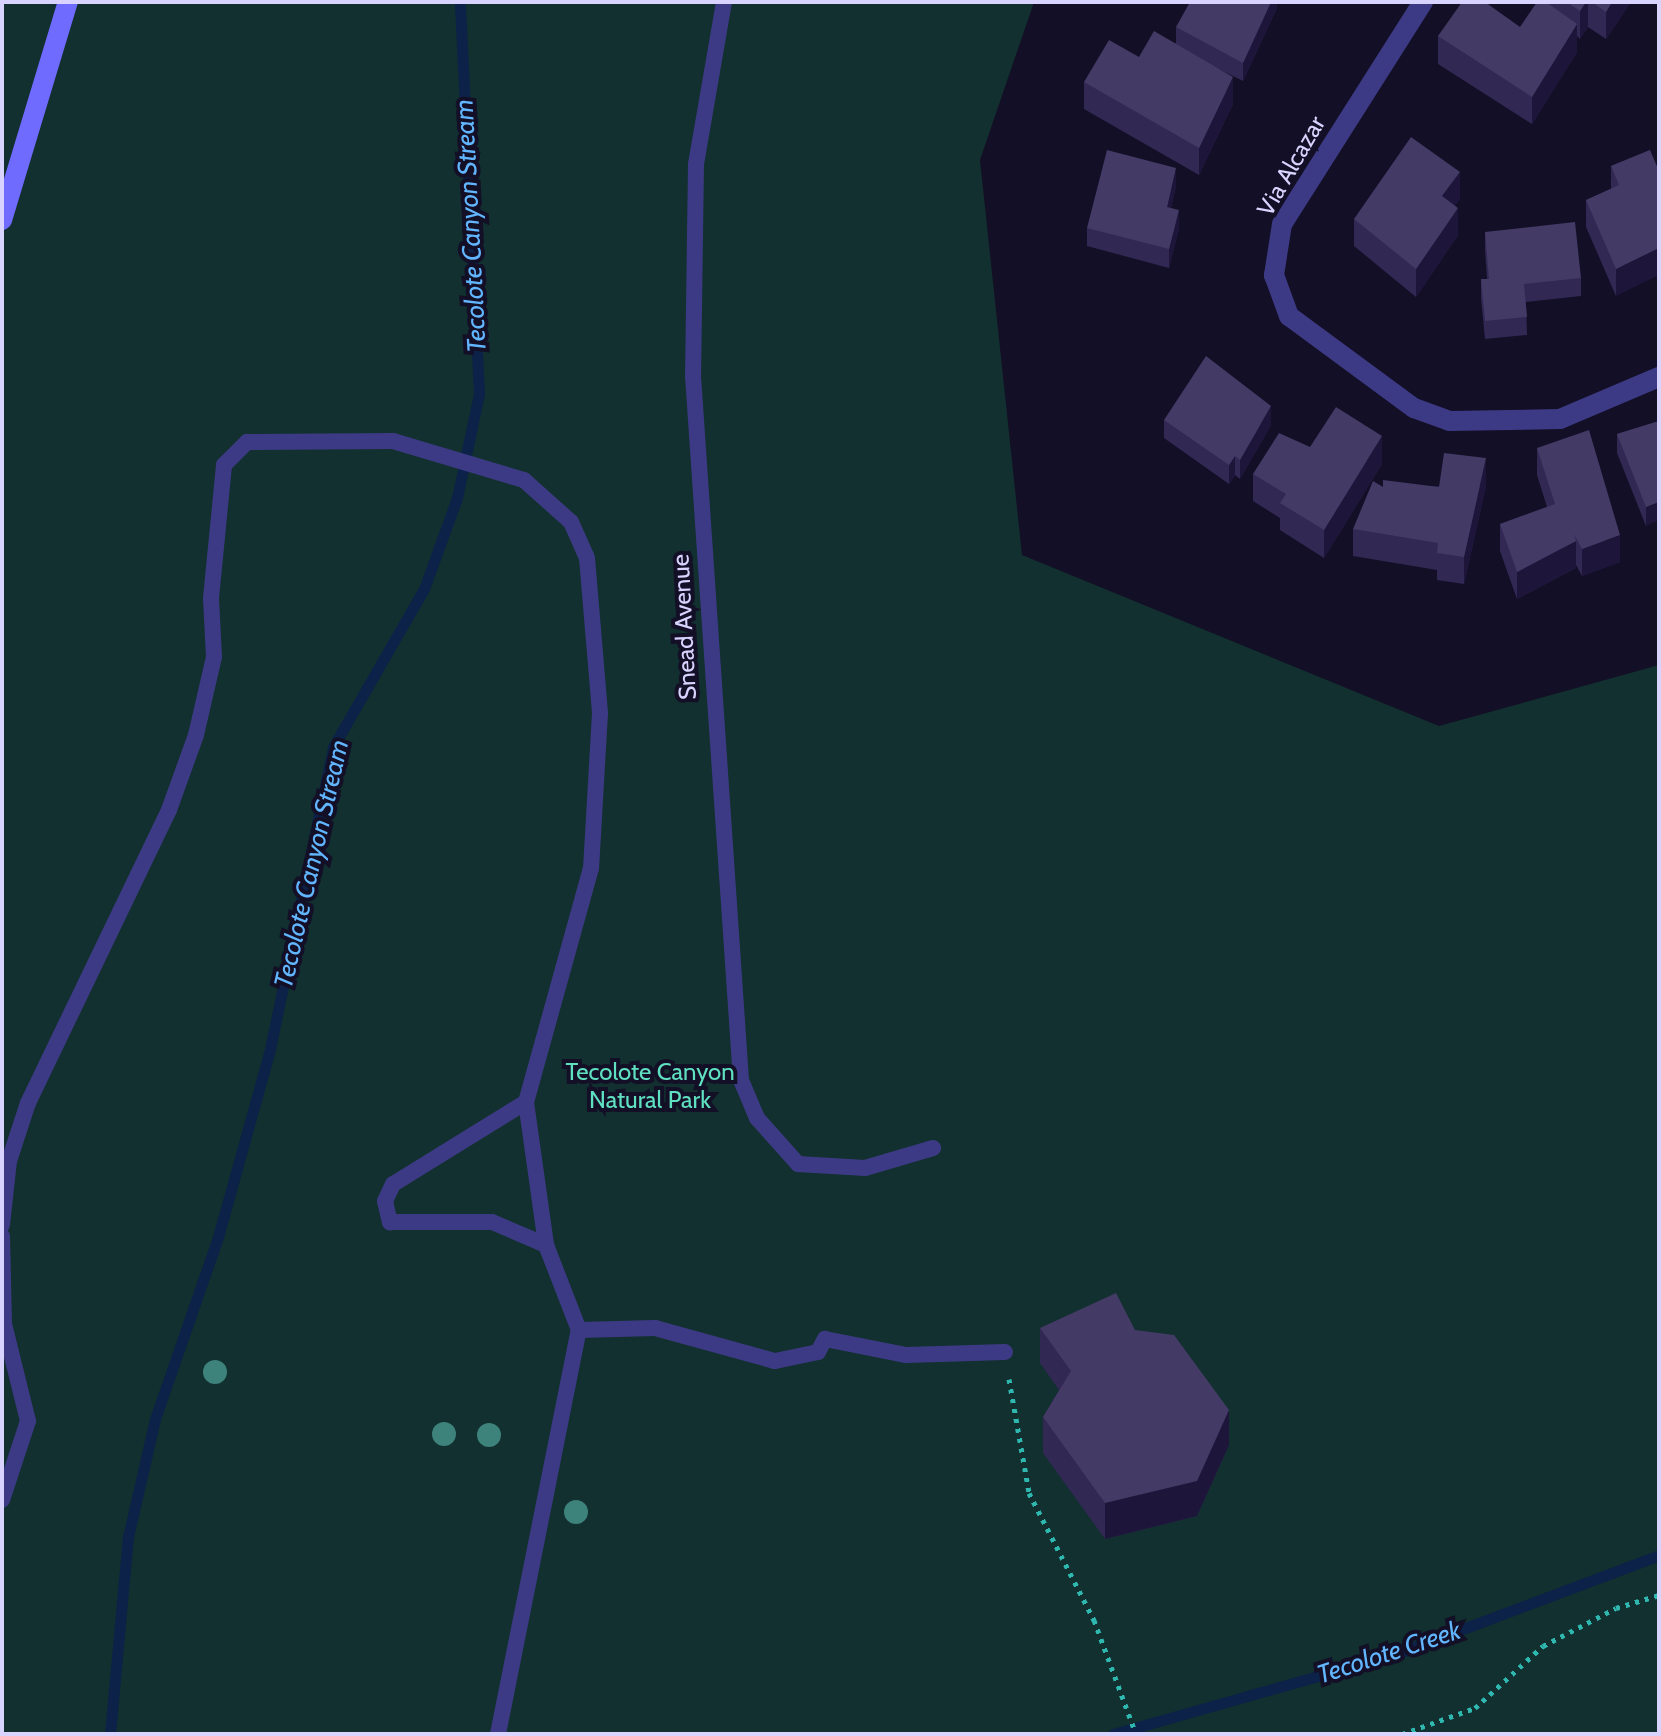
<!DOCTYPE html>
<html>
<head>
<meta charset="utf-8">
<style>
	body { margin:0 }
	#map { position:relative; width:1661px; height:1736px; overflow:hidden; background:#130f26; font-family:Cabin,sans-serif }
	div>[style] { position:absolute }
	.green>* { inset:0; background:#12302f }
	.stream>* { height:11px; margin:-5.5px; padding:0 5.5px; transform-origin:5.5px; border-radius:5.5px; background:#0c2248 }
	.path>* { height:5px; margin-top:-2.5px; transform-origin:0; background:repeating-linear-gradient(90deg,#2fb8b0 0 4px,transparent 0 10px) }
	.service>* { height:16px; margin:-8px; padding:0 8px; transform-origin:8px; border-radius:8px; background:#3d3a85 }
	.minor>* { height:20px; margin:-10px; padding:0 10px; transform-origin:10px; border-radius:10px; background:#3d3a85 }
	.secondary>* { height:20px; margin:-10px; padding:0 10px; transform-origin:10px; border-radius:10px; background:#6f6bff }
	.trees>* { width:24px; height:24px; margin:-12px; border-radius:50%; background:#3d827b }
	.wall>* { inset:0; background:#312854 }
	.shaded-wall>* { inset:0; background:#1d163a }
	.building>* { inset:0; background:#433a66 }
	span { translate:-50% -50%; white-space:nowrap; text-align:center; line-height:1.15; -webkit-text-stroke:8px #130f26; paint-order:stroke }
	.street-label { font-size:24px; color:#d9d4ff }
	.park-label { font-size:24px; color:#5fe0c0 }
	.water-label { font-size:26px; color:#62b6ff; font-style:italic }
	.frame { position:absolute; inset:0; border:4px solid #d9d4ff; pointer-events:none }
</style>
</head>
<body>
<div id="map">
	<div class="green">
		<div style="clip-path:polygon(2px 2px,1034px 2px,980px 160px,1022px 555px,1439px 726px,1659px 665px,1659px 1734px,2px 1734px)"></div>
	</div>
	<div class="stream">
		<div style="left:110px;top:1734px;width:198px;rotate:-84.8deg"></div>
		<div style="left:128px;top:1537px;width:121px;rotate:-77.1deg"></div>
		<div style="left:155px;top:1419px;width:193px;rotate:-70.9deg"></div>
		<div style="left:218px;top:1237px;width:195px;rotate:-74.5deg"></div>
		<div style="left:270px;top:1049px;width:309px;rotate:-78.2deg"></div>
		<div style="left:333px;top:747px;width:182px;rotate:-60.1deg"></div>
		<div style="left:424px;top:589px;width:97px;rotate:-70.1deg"></div>
		<div style="left:457px;top:498px;width:106px;rotate:-78.1deg"></div>
		<div style="left:479px;top:394px;width:392px;rotate:-92.8deg"></div>
		<div style="left:1113px;top:1734px;width:294px;rotate:-15.8deg"></div>
		<div style="left:1396px;top:1654px;width:281px;rotate:-20.6deg"></div>
	</div>
	<div class="path">
		<div style="left:1009px;top:1379px;width:116px;rotate:80deg"></div>
		<div style="left:1029px;top:1493px;width:143px;rotate:62.9deg"></div>
		<div style="left:1094px;top:1620px;width:121px;rotate:69.8deg"></div>
		<div style="left:1402px;top:1734px;width:77px;rotate:-19.6deg"></div>
		<div style="left:1475px;top:1708px;width:92px;rotate:-42.4deg"></div>
		<div style="left:1543px;top:1646px;width:82px;rotate:-27.5deg"></div>
		<div style="left:1616px;top:1608px;width:45px;rotate:-16.8deg"></div>
	</div>
	<div class="service">
		<div style="left:724px;top:2px;width:164px;rotate:99.8deg"></div>
		<div style="left:696px;top:164px;width:212px;rotate:90.8deg"></div>
		<div style="left:693px;top:376px;width:706px;rotate:86.1deg"></div>
		<div style="left:741px;top:1080px;width:41px;rotate:67.2deg"></div>
		<div style="left:757px;top:1118px;width:62px;rotate:48.3deg"></div>
		<div style="left:798px;top:1164px;width:67px;rotate:3.4deg"></div>
		<div style="left:865px;top:1168px;width:71px;rotate:-16.4deg"></div>
		<div style="left:526px;top:1102px;width:144px;rotate:82deg"></div>
		<div style="left:2px;top:1225px;width:64px;rotate:-83.8deg"></div>
		<div style="left:9px;top:1161px;width:61px;rotate:-71.9deg"></div>
		<div style="left:28px;top:1103px;width:325px;rotate:-64.3deg"></div>
		<div style="left:169px;top:810px;width:80px;rotate:-70.2deg"></div>
		<div style="left:196px;top:735px;width:80px;rotate:-77deg"></div>
		<div style="left:214px;top:657px;width:59px;rotate:-92.9deg"></div>
		<div style="left:211px;top:598px;width:134px;rotate:-84.4deg"></div>
		<div style="left:224px;top:465px;width:33px;rotate:-45deg"></div>
		<div style="left:247px;top:442px;width:146px;rotate:-0.4deg"></div>
		<div style="left:393px;top:441px;width:137px;rotate:16.6deg"></div>
		<div style="left:524px;top:480px;width:63px;rotate:41.8deg"></div>
		<div style="left:571px;top:522px;width:39px;rotate:66deg"></div>
		<div style="left:587px;top:558px;width:156px;rotate:85.2deg"></div>
		<div style="left:600px;top:713px;width:155px;rotate:93.3deg"></div>
		<div style="left:591px;top:868px;width:243px;rotate:105.5deg"></div>
		<div style="left:526px;top:1102px;width:156px;rotate:148.3deg"></div>
		<div style="left:393px;top:1184px;width:19px;rotate:115deg"></div>
		<div style="left:385px;top:1201px;width:22px;rotate:77deg"></div>
		<div style="left:390px;top:1222px;width:102px"></div>
		<div style="left:492px;top:1222px;width:59px;rotate:23.1deg"></div>
		<div style="left:546px;top:1245px;width:91px;rotate:68.8deg"></div>
		<div style="left:579px;top:1330px;width:76px;rotate:-1.5deg"></div>
		<div style="left:655px;top:1328px;width:124px;rotate:15.4deg"></div>
		<div style="left:775px;top:1361px;width:44px;rotate:-11.8deg"></div>
		<div style="left:818px;top:1352px;width:15px;rotate:-62deg"></div>
		<div style="left:825px;top:1339px;width:83px;rotate:11.2deg"></div>
		<div style="left:906px;top:1355px;width:99px;rotate:-1.7deg"></div>
		<div style="left:2px;top:1236px;width:88px;rotate:88.7deg"></div>
		<div style="left:4px;top:1324px;width:100px;rotate:76.1deg"></div>
		<div style="left:28px;top:1421px;width:83px;rotate:108.2deg"></div>
		<div style="left:498px;top:1734px;width:412px;rotate:-78.7deg"></div>
	</div>
	<div class="minor">
		<div style="left:1423px;top:2px;width:263px;rotate:122.4deg"></div>
		<div style="left:1282px;top:224px;width:52px;rotate:98.9deg"></div>
		<div style="left:1274px;top:275px;width:44px;rotate:69.9deg"></div>
		<div style="left:1289px;top:316px;width:155px;rotate:36.4deg"></div>
		<div style="left:1414px;top:408px;width:37px;rotate:20deg"></div>
		<div style="left:1449px;top:421px;width:111px;rotate:-1deg"></div>
		<div style="left:1560px;top:419px;width:108px;rotate:-23deg"></div>
	</div>
	<div class="secondary">
		<div style="left:2px;top:220px;width:228px;rotate:-73.2deg"></div>
	</div>
	<div class="trees">
		<div style="left:215px;top:1372px"></div>
		<div style="left:444px;top:1434px"></div>
		<div style="left:489px;top:1435px"></div>
		<div style="left:576px;top:1512px"></div>
	</div>
	<div class="wall">
		<div style="clip-path:polygon(1277px 2px,1277px 8px,1243px 81px,1219px 69px,1233px 104px,1199px 175px,1084px 109px,1084px 82px,1139px 57px,1176px 43px,1176px 27px)"></div>
		<div style="clip-path:polygon(1547px 2px,1631px 2px,1606px 39px,1588px 27px,1580px 39px,1577px 36px,1577px 52px,1532px 124px,1438px 64px,1438px 36px,1520px 27px)"></div>
		<div style="clip-path:polygon(1650px 150px,1616px 296px,1586px 227px,1586px 200px,1611px 189px,1611px 166px)"></div>
		<div style="clip-path:polygon(1176px 186px,1171px 208px,1179px 228px,1169px 268px,1087px 246px,1087px 228px)"></div>
		<div style="clip-path:polygon(1460px 199px,1455px 205px,1458px 235px,1416px 297px,1354px 246px,1354px 219px)"></div>
		<div style="clip-path:polygon(1485px 232px,1581px 278px,1581px 296px,1526px 302px,1527px 335px,1485px 339px,1481px 298px,1481px 279px,1487px 279px,1485px 250px)"></div>
		<div style="clip-path:polygon(1164px 420px,1271px 425px,1240px 479px,1235px 475px,1229px 484px,1164px 438px)"></div>
		<div style="clip-path:polygon(1659px 421px,1646px 526px,1617px 453px,1617px 434px)"></div>
		<div style="clip-path:polygon(1310px 447px,1382px 464px,1324px 558px,1280px 530px,1280px 518px,1253px 501px,1253px 474px)"></div>
		<div style="clip-path:polygon(1537px 448px,1620px 562px,1582px 576px,1576px 565px,1576px 568px,1517px 599px,1500px 551px,1500px 524px,1547px 507px,1537px 475px)"></div>
		<div style="clip-path:polygon(1486px 486px,1464px 584px,1437px 580px,1437px 570px,1353px 556px,1353px 529px,1383px 487px)"></div>
		<div style="clip-path:polygon(1040px 1328px,1135px 1330px,1229px 1445px,1197px 1516px,1105px 1539px,1043px 1453px,1043px 1417px,1059px 1390px,1040px 1363px)"></div>
	</div>
	<div class="shaded-wall">
		<div style="clip-path:polygon(1271px 2px,1277px 2px,1277px 8px,1243px 81px,1243px 63px)"></div>
		<div style="clip-path:polygon(1586px 2px,1588px 2px,1588px 27px,1580px 39px,1580px 11px)"></div>
		<div style="clip-path:polygon(1612px 2px,1631px 2px,1606px 39px,1606px 12px)"></div>
		<div style="clip-path:polygon(1577px 24px,1577px 52px,1532px 124px,1532px 97px)"></div>
		<div style="clip-path:polygon(1233px 77px,1233px 104px,1199px 175px,1199px 148px)"></div>
		<div style="clip-path:polygon(1176px 168px,1176px 186px,1167px 225px,1167px 207px)"></div>
		<div style="clip-path:polygon(1460px 172px,1460px 199px,1442px 224px,1442px 196px)"></div>
		<div style="clip-path:polygon(1458px 208px,1458px 235px,1416px 297px,1416px 269px)"></div>
		<div style="clip-path:polygon(1179px 210px,1179px 228px,1169px 268px,1169px 249px)"></div>
		<div style="clip-path:polygon(1659px 248px,1659px 275px,1616px 296px,1616px 269px)"></div>
		<div style="clip-path:polygon(1271px 406px,1271px 425px,1240px 479px,1240px 460px)"></div>
		<div style="clip-path:polygon(1382px 436px,1382px 464px,1324px 558px,1324px 530px)"></div>
		<div style="clip-path:polygon(1235px 456px,1235px 475px,1229px 484px,1229px 465px)"></div>
		<div style="clip-path:polygon(1486px 458px,1486px 486px,1464px 584px,1464px 557px)"></div>
		<div style="clip-path:polygon(1659px 502px,1659px 520px,1646px 526px,1646px 507px)"></div>
		<div style="clip-path:polygon(1620px 535px,1620px 562px,1582px 576px,1582px 549px)"></div>
		<div style="clip-path:polygon(1576px 541px,1576px 568px,1517px 599px,1517px 572px)"></div>
		<div style="clip-path:polygon(1229px 1410px,1229px 1445px,1197px 1516px,1105px 1539px,1105px 1503px)"></div>
	</div>
	<div class="building">
		<div style="clip-path:polygon(1190px 2px,1271px 2px,1243px 63px,1176px 27px)"></div>
		<div style="clip-path:polygon(1462px 2px,1485px 2px,1520px 27px,1537px 2px,1546px 2px,1577px 24px,1532px 97px,1438px 36px)"></div>
		<div style="clip-path:polygon(1567px 2px,1586px 2px,1580px 11px)"></div>
		<div style="clip-path:polygon(1592px 2px,1612px 2px,1606px 12px)"></div>
		<div style="clip-path:polygon(1154px 31px,1233px 77px,1199px 148px,1084px 82px,1109px 40px,1139px 57px)"></div>
		<div style="clip-path:polygon(1411px 137px,1460px 172px,1442px 196px,1458px 208px,1416px 269px,1354px 219px)"></div>
		<div style="clip-path:polygon(1107px 150px,1176px 168px,1167px 207px,1179px 210px,1169px 249px,1087px 228px)"></div>
		<div style="clip-path:polygon(1650px 150px,1659px 171px,1659px 248px,1616px 269px,1586px 200px,1619px 185px,1611px 166px)"></div>
		<div style="clip-path:polygon(1575px 222px,1581px 278px,1524px 284px,1527px 317px,1485px 321px,1481px 279px,1489px 279px,1485px 232px)"></div>
		<div style="clip-path:polygon(1206px 356px,1271px 406px,1240px 460px,1235px 456px,1229px 465px,1164px 420px)"></div>
		<div style="clip-path:polygon(1336px 407px,1382px 436px,1324px 530px,1280px 503px,1286px 494px,1253px 474px,1279px 433px,1310px 447px)"></div>
		<div style="clip-path:polygon(1659px 421px,1659px 502px,1646px 507px,1617px 434px)"></div>
		<div style="clip-path:polygon(1589px 430px,1620px 535px,1582px 549px,1574px 534px,1576px 541px,1517px 572px,1500px 524px,1555px 504px,1537px 448px)"></div>
		<div style="clip-path:polygon(1444px 453px,1486px 458px,1464px 557px,1437px 553px,1438px 543px,1353px 529px,1373px 481px,1383px 487px,1383px 480px,1439px 487px)"></div>
		<div style="clip-path:polygon(1116px 1293px,1135px 1330px,1174px 1335px,1229px 1410px,1197px 1481px,1105px 1503px,1043px 1417px,1071px 1371px,1040px 1328px)"></div>
	</div>
	<div class="street-label">
		<span style="left:1291px;top:166px;rotate:-60deg">Via Alcazar</span>
		<span style="left:684px;top:627px;rotate:-93deg">Snead Avenue</span>
	</div>
	<div class="park-label">
		<span style="left:650px;top:1086px">Tecolote Canyon<br>Natural Park</span>
	</div>
	<div class="water-label">
		<span style="left:471px;top:226px;rotate:-93deg">Tecolote Canyon Stream</span>
		<span style="left:312px;top:864px;rotate:-77deg">Tecolote Canyon Stream</span>
		<span style="left:1389px;top:1653px;rotate:-18deg">Tecolote Creek</span>
	</div>
	<div class="frame"></div>
</div>
</body>
</html>
